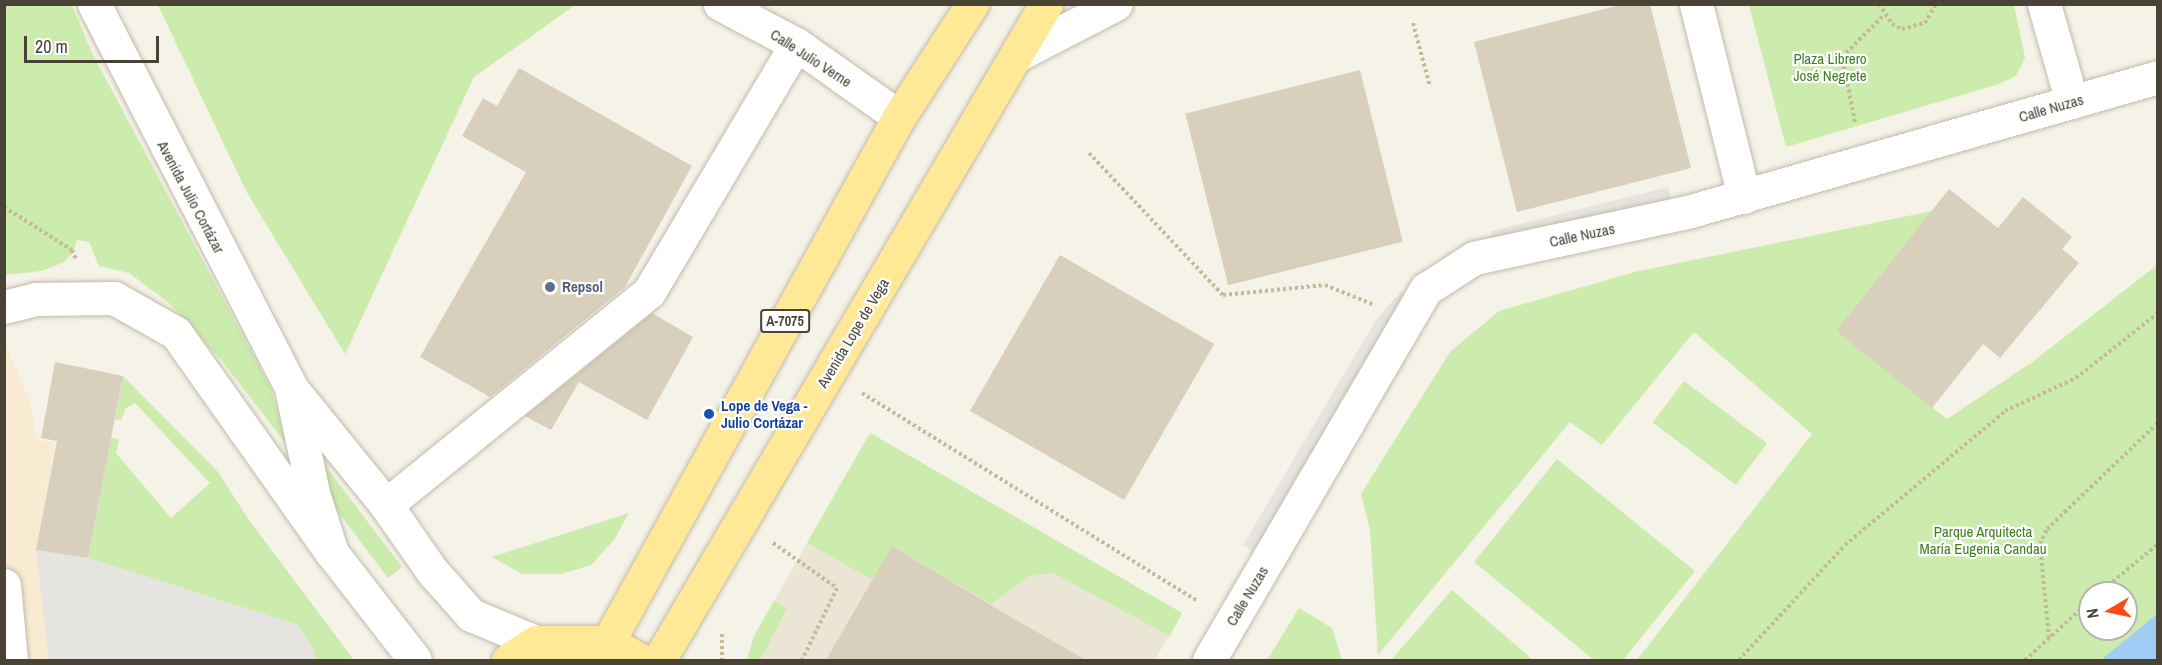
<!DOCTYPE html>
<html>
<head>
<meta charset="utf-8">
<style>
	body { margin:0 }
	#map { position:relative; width:2162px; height:665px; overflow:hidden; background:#f5f2e8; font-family:"Archivo Narrow",sans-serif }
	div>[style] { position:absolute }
	.residential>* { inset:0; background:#eae5d5 }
	.commercial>* { inset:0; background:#f8ebd1 }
	.green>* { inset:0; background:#cbecad; transform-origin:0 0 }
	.parking>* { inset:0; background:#e6e4e0; transform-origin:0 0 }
	.water>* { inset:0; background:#a0ccf6 }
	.building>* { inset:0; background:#d8cfbc; transform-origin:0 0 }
	.path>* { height:4px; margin-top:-2px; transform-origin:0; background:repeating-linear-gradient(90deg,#c5b999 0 3px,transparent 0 6px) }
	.roads { filter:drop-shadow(0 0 2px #c2bba9) drop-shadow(0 0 2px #c2bba9) }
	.minor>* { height:33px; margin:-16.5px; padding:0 16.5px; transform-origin:16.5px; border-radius:16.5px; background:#fff }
	.major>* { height:33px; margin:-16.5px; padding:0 16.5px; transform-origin:16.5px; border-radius:16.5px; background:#ffe997 }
	.dots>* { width:16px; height:16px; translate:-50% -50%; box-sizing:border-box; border:3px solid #fff; border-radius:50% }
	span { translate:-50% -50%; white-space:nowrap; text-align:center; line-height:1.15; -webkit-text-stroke:4.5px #fff; paint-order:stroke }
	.shield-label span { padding:2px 4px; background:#fff; border:2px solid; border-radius:4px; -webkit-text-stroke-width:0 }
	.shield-label { font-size:14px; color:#494336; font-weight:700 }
	.street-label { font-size:15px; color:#494336 }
	.park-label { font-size:15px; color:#408023 }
	.service-label { font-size:15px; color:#4e5e75; font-weight:700 }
	.left { translate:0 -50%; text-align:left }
	.transit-label { font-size:15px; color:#164399; font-weight:700 }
	.frame { position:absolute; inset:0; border:6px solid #494336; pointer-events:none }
	.north { position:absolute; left:2078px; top:581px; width:60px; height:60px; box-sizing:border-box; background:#fff; border:2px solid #b6b4af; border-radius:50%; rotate:261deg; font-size:16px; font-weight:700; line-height:24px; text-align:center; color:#494336 }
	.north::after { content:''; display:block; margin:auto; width:21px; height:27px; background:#ff4a15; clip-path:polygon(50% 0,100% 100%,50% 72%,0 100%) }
	.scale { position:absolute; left:24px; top:36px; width:135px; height:27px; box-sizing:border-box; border:3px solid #494336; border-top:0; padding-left:8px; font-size:18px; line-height:21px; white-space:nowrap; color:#494336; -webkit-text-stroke:4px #fff; paint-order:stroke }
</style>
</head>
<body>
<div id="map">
	<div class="residential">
		<div style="clip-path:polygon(870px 433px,1182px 613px,1155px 660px,747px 660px,754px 636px)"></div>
	</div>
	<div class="commercial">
		<div style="clip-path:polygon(4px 341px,29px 399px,37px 440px,55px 443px,37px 550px,88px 558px,354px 660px,5px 660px)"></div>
	</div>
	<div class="green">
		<div style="clip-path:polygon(4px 5px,72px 5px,92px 53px,271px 388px,286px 444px,223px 362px,169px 303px,129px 273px,99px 266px,89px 242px,77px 240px,73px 253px,64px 262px,42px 271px,5px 275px)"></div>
		<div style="clip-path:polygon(158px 5px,575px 5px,474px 77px,345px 354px,246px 191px)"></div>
		<div style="clip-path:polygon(1749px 5px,2014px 5px,2025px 57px,2016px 76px,1999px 84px,1786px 147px)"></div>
		<div style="clip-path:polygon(evenodd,1932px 211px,1836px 331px,1947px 419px,2035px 360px,2157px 265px,2157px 660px,1637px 660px,1812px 434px,1694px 332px,1602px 445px,1570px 422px,1378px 655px,1370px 530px,1361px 494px,1450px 352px,1499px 311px,1635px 272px,1932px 211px,2090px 593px,2126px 593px,2126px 629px,2090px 629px,2090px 593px)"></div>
		<div style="clip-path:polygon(123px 376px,218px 472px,249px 520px,354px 660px,317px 660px,313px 648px,297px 625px,88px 558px,111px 438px,119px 439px,116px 453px,171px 518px,210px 483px,135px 403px,126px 408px,121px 420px,115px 419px)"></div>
		<div style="left:1684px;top:381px;width:104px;height:52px;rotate:37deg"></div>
		<div style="clip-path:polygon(870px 433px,1182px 613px,1170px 636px,1053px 573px,1030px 576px,991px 604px,892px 546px,873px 580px,807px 543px)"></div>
		<div style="clip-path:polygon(1557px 459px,1695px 571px,1623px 660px,1594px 660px,1474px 562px)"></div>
		<div style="clip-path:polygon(321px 460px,402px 567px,388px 578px,326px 496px)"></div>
		<div style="clip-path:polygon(629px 513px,614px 540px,591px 565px,561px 574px,522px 574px,492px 557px)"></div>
		<div style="clip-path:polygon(1452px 590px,1533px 660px,1391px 660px)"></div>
		<div style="clip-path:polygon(774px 601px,787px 608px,760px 660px,747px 660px,754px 636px)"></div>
		<div style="clip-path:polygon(1299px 608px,1332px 628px,1342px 660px,1267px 660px)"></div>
	</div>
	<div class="parking">
		<div style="left:1668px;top:187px;width:12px;height:183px;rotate:76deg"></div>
		<div style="clip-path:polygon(1401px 291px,1411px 303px,1387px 329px,1253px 551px,1243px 545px,1376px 320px)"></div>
		<div style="clip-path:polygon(36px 550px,88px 558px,298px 625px,313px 648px,317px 660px,49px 660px)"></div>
	</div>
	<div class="water">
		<div style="clip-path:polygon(2157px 614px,2157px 660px,2101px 660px)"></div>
	</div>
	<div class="building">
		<div style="clip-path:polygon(1624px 4px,1650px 4px,1691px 168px,1517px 212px,1474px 42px)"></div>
		<div style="clip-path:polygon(519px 68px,692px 166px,625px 287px,490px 397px,420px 357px,526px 172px,462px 136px,483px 98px,497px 106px)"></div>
		<div style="left:1360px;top:70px;width:177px;height:180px;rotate:76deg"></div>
		<div style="clip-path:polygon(1949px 189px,1998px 228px,2023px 197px,2072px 237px,2062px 249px,2079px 263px,2000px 358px,1983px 344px,1932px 408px,1836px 331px)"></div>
		<div style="left:1060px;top:255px;width:178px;height:180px;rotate:30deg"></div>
		<div style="clip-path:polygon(652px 313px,693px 337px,647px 420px,579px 382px,551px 430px,525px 416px)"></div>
		<div style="clip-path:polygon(55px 362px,123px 376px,88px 558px,36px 550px,57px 441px,41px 438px)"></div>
		<div style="clip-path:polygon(892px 546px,1004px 613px,1086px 660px,826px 660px)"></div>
	</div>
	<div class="path">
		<div style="left:1879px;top:4px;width:24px;rotate:57deg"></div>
		<div style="left:1892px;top:24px;width:11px;rotate:27deg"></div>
		<div style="left:1902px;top:29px;width:24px;rotate:-15deg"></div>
		<div style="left:1925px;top:23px;width:22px;rotate:-60deg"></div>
		<div style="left:1413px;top:23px;width:66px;rotate:75.1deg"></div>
		<div style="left:1855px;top:122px;width:66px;rotate:-101.3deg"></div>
		<div style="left:1842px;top:57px;width:58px;rotate:-45deg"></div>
		<div style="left:1089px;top:153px;width:195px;rotate:46.7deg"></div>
		<div style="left:1223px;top:295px;width:102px;rotate:-5.6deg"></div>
		<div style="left:1325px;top:285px;width:51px;rotate:22deg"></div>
		<div style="left:4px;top:207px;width:80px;rotate:32.3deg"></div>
		<div style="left:72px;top:250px;width:10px;rotate:66deg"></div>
		<div style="left:862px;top:393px;width:394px;rotate:31.8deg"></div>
		<div style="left:773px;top:543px;width:78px;rotate:35.1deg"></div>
		<div style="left:837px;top:588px;width:80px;rotate:115.9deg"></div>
		<div style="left:2099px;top:593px;width:77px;rotate:-39.7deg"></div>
		<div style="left:722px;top:634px;width:26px;rotate:90deg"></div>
		<div style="left:2049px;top:638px;width:94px;rotate:-95.5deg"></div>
		<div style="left:2040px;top:544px;width:17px;rotate:-65deg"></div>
		<div style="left:2047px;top:529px;width:153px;rotate:-43.7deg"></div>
		<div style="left:1739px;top:660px;width:156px;rotate:-47.3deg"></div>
		<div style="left:1845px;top:545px;width:209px;rotate:-39.9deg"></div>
		<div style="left:2005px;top:411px;width:78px;rotate:-24.9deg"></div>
		<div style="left:2076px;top:378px;width:105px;rotate:-38.4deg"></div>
		<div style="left:2025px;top:660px;width:88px;rotate:-42.2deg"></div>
	</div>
	<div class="roads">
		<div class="minor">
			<div style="left:94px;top:4px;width:432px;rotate:62.8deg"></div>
			<div style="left:291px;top:388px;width:151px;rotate:50.9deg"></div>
			<div style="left:386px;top:505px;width:80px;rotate:55.1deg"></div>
			<div style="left:432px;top:571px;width:59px;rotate:48.4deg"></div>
			<div style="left:471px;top:615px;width:70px;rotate:22.6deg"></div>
			<div style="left:720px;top:4px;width:86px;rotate:27.8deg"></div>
			<div style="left:796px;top:44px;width:126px;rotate:35.3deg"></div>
			<div style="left:1696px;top:4px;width:199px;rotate:76deg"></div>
			<div style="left:2044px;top:4px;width:102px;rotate:74.1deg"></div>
			<div style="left:1017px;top:55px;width:111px;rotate:-27.3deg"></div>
			<div style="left:4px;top:307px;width:32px;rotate:-14deg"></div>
			<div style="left:35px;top:299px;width:79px;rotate:-0.7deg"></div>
			<div style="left:114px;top:298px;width:71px;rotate:29.4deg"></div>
			<div style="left:176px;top:333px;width:270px;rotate:54.7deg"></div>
			<div style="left:292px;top:393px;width:102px;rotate:78.1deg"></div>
			<div style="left:313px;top:493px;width:63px;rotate:72.4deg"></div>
			<div style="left:332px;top:553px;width:135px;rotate:52.2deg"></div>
			<div style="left:386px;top:505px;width:338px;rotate:-39deg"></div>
			<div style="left:649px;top:292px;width:288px;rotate:-59.3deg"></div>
			<div style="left:4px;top:585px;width:75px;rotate:84.7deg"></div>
			<div style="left:1209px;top:660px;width:430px;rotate:-59.7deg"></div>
			<div style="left:1426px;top:289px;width:57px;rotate:-32.9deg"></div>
			<div style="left:1474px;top:258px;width:222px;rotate:-12.2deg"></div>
			<div style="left:1691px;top:211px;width:486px;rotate:-16deg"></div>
		</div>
		<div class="major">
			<div style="left:508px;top:660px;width:33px;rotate:-33deg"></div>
			<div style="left:536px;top:642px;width:72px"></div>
			<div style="left:608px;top:642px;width:38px;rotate:29deg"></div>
			<div style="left:598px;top:660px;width:621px;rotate:-61deg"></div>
			<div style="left:899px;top:117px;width:135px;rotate:-57.1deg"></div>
			<div style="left:659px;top:660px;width:762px;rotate:-59.46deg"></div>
		</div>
	</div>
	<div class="dots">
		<div style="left:550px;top:287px;background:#5c6f8a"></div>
		<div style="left:709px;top:414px;background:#1a4fb4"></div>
	</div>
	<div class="shield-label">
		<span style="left:785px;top:321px">A-7075</span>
	</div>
	<div class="street-label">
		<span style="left:811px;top:58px;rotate:33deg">Calle Julio Verne</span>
		<span style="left:2051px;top:108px;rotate:-16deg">Calle Nuzas</span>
		<span style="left:191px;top:197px;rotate:62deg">Avenida Julio Cortázar</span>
		<span style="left:1582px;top:235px;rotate:-12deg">Calle Nuzas</span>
		<span style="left:853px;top:333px;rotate:-59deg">Avenida Lope de Vega</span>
		<span style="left:1247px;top:596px;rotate:-59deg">Calle Nuzas</span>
	</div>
	<div class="park-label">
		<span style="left:1830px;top:67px">Plaza Librero<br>José Negrete</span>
		<span style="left:1983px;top:540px">Parque Arquitecta<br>María Eugenia Candau</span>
	</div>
	<div class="service-label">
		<span class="left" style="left:562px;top:287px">Repsol</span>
	</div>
	<div class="transit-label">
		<span class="left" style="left:721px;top:414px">Lope de Vega -<br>Julio Cortázar</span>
	</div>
	<div class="frame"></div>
	<div class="north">N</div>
	<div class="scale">20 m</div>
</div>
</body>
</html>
